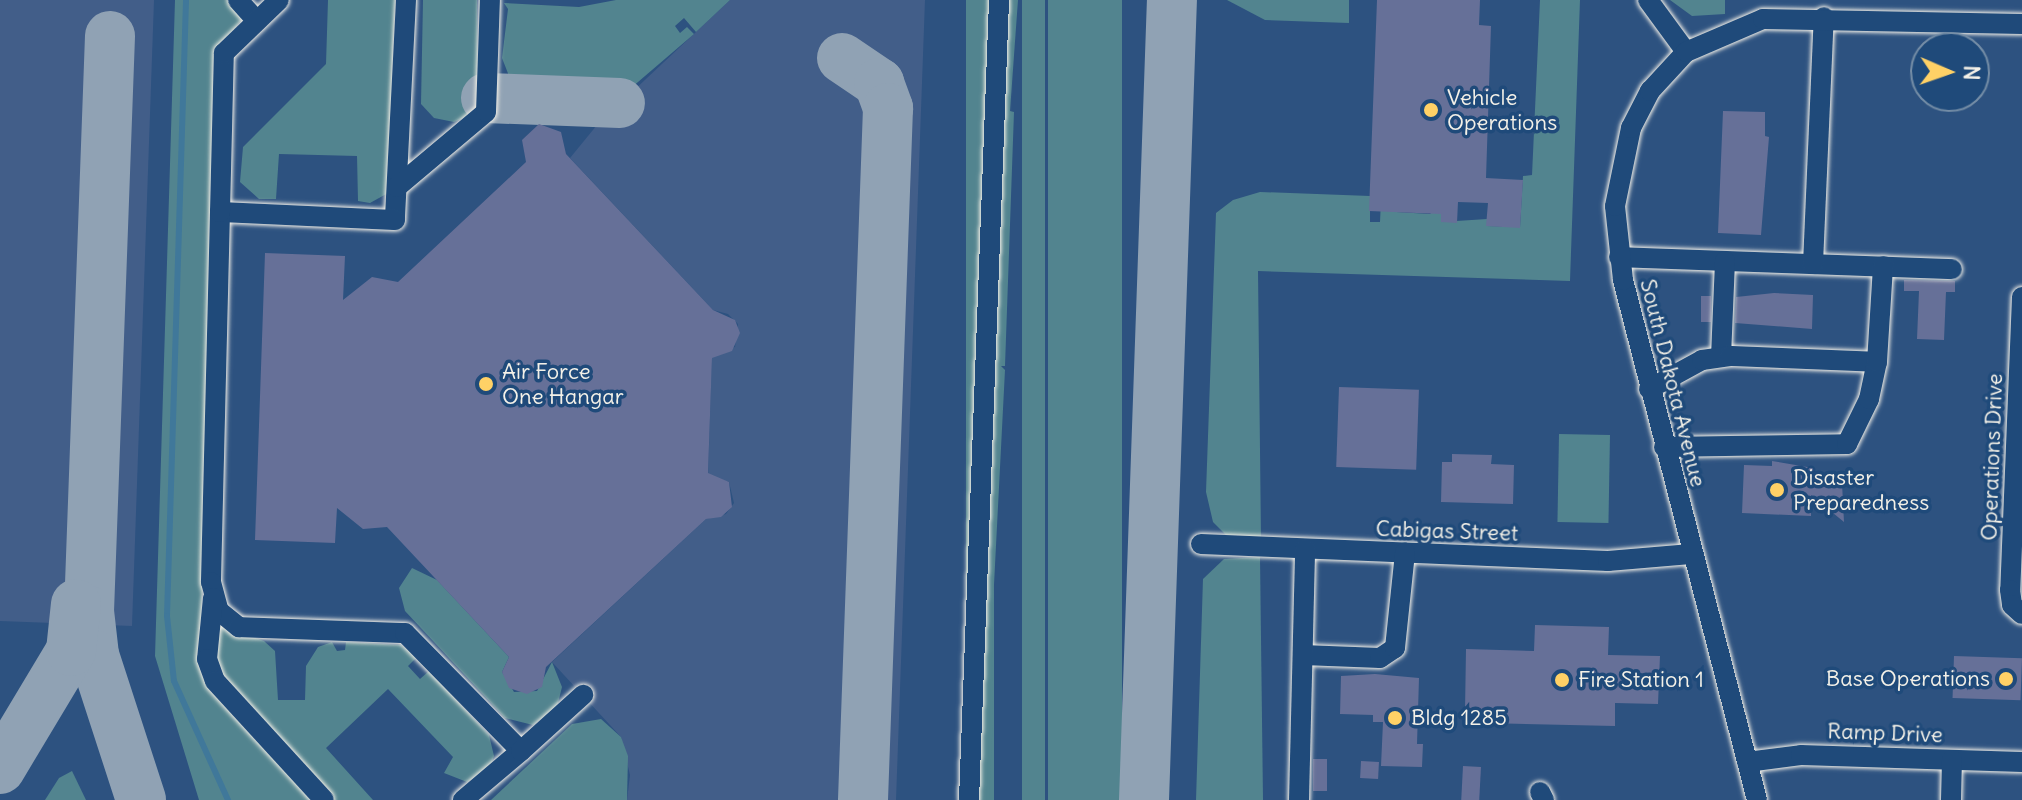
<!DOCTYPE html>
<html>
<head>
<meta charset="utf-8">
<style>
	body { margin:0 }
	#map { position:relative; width:2022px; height:800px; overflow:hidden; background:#2d5280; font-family:Delius,sans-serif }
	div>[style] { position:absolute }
	.built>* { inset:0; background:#425e89 }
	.green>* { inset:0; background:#52848f; transform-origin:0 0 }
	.stream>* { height:6px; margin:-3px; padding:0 3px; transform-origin:3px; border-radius:3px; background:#40789a }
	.taxiway>* { height:50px; margin:-25px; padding:0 25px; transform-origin:25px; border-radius:25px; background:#90a2b4 }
	.building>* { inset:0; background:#667098; transform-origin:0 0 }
	.roads { filter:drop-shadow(0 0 2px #f4f1e8) drop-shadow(0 0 2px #f4f1e8) }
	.minor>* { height:20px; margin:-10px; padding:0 10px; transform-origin:10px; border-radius:10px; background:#1f4a7a }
	.dots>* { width:22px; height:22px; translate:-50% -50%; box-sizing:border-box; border:4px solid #1f4a7a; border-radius:50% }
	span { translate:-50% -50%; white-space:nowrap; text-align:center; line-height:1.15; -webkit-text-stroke:7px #1f4a7a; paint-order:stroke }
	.poi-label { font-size:22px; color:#f4f1e8 }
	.left { translate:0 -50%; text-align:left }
	.right { translate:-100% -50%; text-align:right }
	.street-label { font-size:22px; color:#f4f1e8 }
	.north { position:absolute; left:1910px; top:32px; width:80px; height:80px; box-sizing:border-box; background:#1f4a7a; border:2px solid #748da6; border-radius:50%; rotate:92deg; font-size:22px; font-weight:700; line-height:32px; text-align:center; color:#f4f1e8 }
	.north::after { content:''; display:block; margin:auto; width:28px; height:36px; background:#ffd166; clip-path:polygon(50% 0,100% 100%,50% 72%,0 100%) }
</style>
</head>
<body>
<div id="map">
	<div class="built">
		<div style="clip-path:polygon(0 0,154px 0,132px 626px,0 621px)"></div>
		<div style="clip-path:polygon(730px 0,925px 0,896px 800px,627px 800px,630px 775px,621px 737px,552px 662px,706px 519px,726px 514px,734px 503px,729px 482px,708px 476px,712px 354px,735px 347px,738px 324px,728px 314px,713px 310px,570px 158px,597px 125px)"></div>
	</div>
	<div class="green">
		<div style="clip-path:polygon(175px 0,228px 0,242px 19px,221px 46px,200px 658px,316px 800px,199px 800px,155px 656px)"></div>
		<div style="clip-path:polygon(328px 0,395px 0,388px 193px,370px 203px,358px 201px,357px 156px,279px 154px,276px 199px,259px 199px,240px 182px,243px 147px,326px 64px)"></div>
		<div style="clip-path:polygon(423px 0,477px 0,478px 100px,466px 117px,454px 122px,434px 118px,421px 104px)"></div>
		<div style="clip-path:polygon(616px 0,730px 0,696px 32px,684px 18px,675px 26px,680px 33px,687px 27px,694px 34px,631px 88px,531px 87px,509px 76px,502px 58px,508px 9px,504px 3px,579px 7px)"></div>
		<div style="left:966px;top:0;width:28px;height:800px"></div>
		<div style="clip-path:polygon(1007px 0,1018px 0,1010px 111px,1014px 112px,1005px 366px,1001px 366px,1005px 370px,992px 624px,993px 717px,989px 800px,979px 800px)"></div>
		<div style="left:1022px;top:0;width:23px;height:801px"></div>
		<div style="left:1048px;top:0;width:74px;height:801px"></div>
		<div style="clip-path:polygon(1227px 0,1349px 0,1349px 23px,1265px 20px)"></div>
		<div style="clip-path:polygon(1540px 0,1580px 0,1570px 281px,1258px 271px,1261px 538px,1226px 535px,1213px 522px,1206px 492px,1216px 213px,1233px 200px,1260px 192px,1370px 196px,1370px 222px,1380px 222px,1381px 200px,1396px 212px,1430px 214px,1441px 205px,1441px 222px,1487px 219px,1487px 226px,1520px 227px,1523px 176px,1532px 175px)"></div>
		<div style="clip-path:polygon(1670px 0,1725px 0,1725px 14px,1692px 16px)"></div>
		<div style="left:1559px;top:434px;width:51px;height:88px;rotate:1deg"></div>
		<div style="clip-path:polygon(1260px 557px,1263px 800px,1196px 800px,1203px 579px,1224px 559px)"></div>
		<div style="clip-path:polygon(412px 568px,437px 580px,509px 657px,502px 672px,514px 692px,537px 691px,552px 662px,562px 687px,557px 707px,533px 725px,505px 718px,405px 611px,399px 588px)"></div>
		<div style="clip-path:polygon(220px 626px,264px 641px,275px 651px,278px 700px,305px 700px,306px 666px,318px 647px,332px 642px,337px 651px,345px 650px,346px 642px,401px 645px,417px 657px,408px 666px,420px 679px,429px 671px,489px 735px,494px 756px,489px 770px,467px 782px,444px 773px,453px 757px,388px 689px,326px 748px,373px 800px,334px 800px,227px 686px,214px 656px)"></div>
		<div style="clip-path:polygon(601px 719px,621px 737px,628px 756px,627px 800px,491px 800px,572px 724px)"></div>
		<div style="clip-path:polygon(72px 771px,86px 800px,45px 800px,59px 778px)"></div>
	</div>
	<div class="stream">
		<div style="left:186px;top:1px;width:615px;rotate:91.77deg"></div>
		<div style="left:167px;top:616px;width:65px;rotate:83.9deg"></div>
		<div style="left:174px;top:681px;width:131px;rotate:65.6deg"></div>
	</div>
	<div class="taxiway">
		<div style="left:110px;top:36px;width:575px;rotate:92.09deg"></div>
		<div style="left:89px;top:611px;width:44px;rotate:83.5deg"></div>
		<div style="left:94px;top:655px;width:152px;rotate:72deg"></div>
		<div style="left:842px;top:58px;width:45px;rotate:34deg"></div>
		<div style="left:879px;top:83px;width:27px;rotate:70deg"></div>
		<div style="left:888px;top:108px;width:692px;rotate:92.07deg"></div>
		<div style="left:486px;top:98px;width:134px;rotate:2.1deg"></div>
		<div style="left:0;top:769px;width:138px;rotate:-59deg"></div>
		<div style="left:71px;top:651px;width:47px;rotate:-83.9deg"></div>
		<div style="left:1144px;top:800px;width:800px;rotate:-88deg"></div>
	</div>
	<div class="building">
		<div style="clip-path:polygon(1377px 0,1480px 0,1479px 25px,1491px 26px,1486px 178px,1523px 180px,1520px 228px,1486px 226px,1488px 203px,1458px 202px,1457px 223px,1441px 222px,1441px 214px,1369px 211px)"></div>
		<div style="clip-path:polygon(1723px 111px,1765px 112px,1765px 136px,1769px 137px,1761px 235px,1718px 233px)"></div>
		<div style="clip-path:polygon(539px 124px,561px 132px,566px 154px,713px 310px,735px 320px,740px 333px,732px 351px,712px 358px,708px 473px,729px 482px,732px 507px,721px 517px,706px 519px,546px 667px,542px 687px,527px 694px,509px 688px,502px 672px,509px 657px,387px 527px,363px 529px,337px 508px,335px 543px,255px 540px,265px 253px,345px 256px,343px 300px,372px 277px,398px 282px,526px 162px,522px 140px)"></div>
		<div style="clip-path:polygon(1904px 280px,1955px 281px,1955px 292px,1946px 292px,1944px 340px,1917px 339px,1919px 291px,1904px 291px)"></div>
		<div style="clip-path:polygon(1774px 293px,1813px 295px,1812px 329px,1735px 323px,1736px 297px)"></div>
		<div style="left:1701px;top:296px;width:10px;height:26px"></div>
		<div style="left:1339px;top:387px;width:80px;height:80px;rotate:2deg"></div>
		<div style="clip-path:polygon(1452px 454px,1492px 455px,1491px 464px,1514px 465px,1513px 504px,1441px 502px,1442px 462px,1452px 462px)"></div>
		<div style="clip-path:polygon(1772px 461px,1813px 468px,1812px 483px,1842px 483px,1844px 522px,1811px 495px,1811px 516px,1742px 513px,1744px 465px,1772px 466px)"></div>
		<div style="clip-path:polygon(1535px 625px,1609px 627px,1608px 655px,1660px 656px,1658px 704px,1615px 703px,1615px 726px,1486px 723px,1486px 712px,1465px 711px,1466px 649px,1534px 651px)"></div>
		<div style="left:1954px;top:656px;width:68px;height:42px;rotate:2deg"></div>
		<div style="clip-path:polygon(1375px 674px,1419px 678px,1417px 744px,1423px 744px,1422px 767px,1381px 766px,1383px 722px,1373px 722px,1373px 715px,1340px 714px,1341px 676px)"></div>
		<div style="left:1313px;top:759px;width:14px;height:32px"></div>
		<div style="left:1361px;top:761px;width:18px;height:17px;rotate:3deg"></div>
		<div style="left:1463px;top:766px;width:18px;height:34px;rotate:3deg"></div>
	</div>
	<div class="roads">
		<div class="minor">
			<div style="left:238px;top:0;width:28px;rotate:48deg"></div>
			<div style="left:406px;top:0;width:220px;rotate:92.9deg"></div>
			<div style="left:395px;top:220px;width:175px;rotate:-177.4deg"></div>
			<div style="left:220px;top:212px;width:370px;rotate:91.4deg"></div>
			<div style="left:211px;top:582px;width:30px;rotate:75deg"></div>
			<div style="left:219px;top:611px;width:26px;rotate:39deg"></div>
			<div style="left:239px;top:627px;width:166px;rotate:2.1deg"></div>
			<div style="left:405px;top:633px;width:165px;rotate:45.5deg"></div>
			<div style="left:521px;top:751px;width:76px;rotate:139.8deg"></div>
			<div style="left:1648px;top:0;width:64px;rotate:53.8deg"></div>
			<div style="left:397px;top:187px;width:116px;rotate:-40.1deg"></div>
			<div style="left:486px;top:112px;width:112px;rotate:-88deg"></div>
			<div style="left:220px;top:212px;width:159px;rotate:-88.6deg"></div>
			<div style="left:224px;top:53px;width:76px;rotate:-43.9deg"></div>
			<div style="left:1619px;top:257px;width:333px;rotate:2.1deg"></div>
			<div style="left:1813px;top:264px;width:247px;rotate:-87.5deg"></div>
			<div style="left:2022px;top:297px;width:293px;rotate:92.3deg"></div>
			<div style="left:2010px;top:590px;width:15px;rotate:82deg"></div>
			<div style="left:2012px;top:605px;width:13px;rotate:42deg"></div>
			<div style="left:1721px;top:357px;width:96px;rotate:-87.6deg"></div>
			<div style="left:1649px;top:389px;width:60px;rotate:-28.7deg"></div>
			<div style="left:1702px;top:360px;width:28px;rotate:-8deg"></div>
			<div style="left:1730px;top:356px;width:147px;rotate:2.3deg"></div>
			<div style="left:1664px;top:447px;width:183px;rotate:-0.9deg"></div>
			<div style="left:1847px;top:444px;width:50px;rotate:-63.9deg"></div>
			<div style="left:1869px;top:399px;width:38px;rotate:-78deg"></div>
			<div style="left:1877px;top:362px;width:96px;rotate:-86.4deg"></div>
			<div style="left:1201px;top:544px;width:407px;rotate:2.4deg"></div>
			<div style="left:1608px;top:561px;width:83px;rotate:-4.8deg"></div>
			<div style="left:213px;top:598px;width:61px;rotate:95.6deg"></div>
			<div style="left:207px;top:659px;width:23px;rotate:70deg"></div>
			<div style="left:215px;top:681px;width:161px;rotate:47.5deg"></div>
			<div style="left:1303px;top:655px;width:77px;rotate:2.2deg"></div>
			<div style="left:1380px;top:658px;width:18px;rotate:-34deg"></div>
			<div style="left:1395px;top:648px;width:96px;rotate:-84deg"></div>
			<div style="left:521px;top:751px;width:84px;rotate:-42.1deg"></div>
			<div style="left:1747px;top:762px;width:54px;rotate:-7.4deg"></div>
			<div style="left:1801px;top:755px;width:221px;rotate:1.8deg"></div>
			<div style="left:1540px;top:792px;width:9px;rotate:63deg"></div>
			<div style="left:969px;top:800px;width:801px;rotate:-87.85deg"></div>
			<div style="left:1299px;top:800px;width:251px;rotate:-88.6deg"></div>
			<div style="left:1757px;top:800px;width:537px;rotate:-104.45deg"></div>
			<div style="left:1623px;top:280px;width:74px;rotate:-96.2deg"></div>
			<div style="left:1615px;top:206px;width:80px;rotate:-78.4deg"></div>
			<div style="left:1631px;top:128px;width:42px;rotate:-62.8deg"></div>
			<div style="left:1650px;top:91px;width:53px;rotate:-47.3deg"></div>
			<div style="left:1686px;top:52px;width:84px;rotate:-23.2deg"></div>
			<div style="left:1763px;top:19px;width:259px;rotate:1.1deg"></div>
			<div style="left:1951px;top:800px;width:40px;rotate:-88.6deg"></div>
		</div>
	</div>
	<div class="dots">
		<div style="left:1431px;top:110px;background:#ffd166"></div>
		<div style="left:486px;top:384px;background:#ffd166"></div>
		<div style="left:1777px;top:490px;background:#ffd166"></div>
		<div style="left:2006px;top:679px;background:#ffd166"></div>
		<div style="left:1562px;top:680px;background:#ffd166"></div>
		<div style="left:1395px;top:718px;background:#ffd166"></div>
	</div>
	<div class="poi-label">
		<span class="left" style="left:1447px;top:110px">Vehicle<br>Operations</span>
		<span class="left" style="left:502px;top:384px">Air Force<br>One Hangar</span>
		<span class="left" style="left:1793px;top:490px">Disaster<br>Preparedness</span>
		<span class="right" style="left:1990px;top:679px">Base Operations</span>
		<span class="left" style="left:1578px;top:680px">Fire Station 1</span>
		<span class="left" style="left:1411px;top:718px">Bldg 1285</span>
	</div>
	<div class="street-label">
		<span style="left:1673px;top:383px;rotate:76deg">South Dakota Avenue</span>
		<span style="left:1992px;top:457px;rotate:-88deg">Operations Drive</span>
		<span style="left:1447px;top:531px;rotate:2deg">Cabigas Street</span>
		<span style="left:1885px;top:733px;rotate:2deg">Ramp Drive</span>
	</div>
	<div class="north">N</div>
</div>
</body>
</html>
